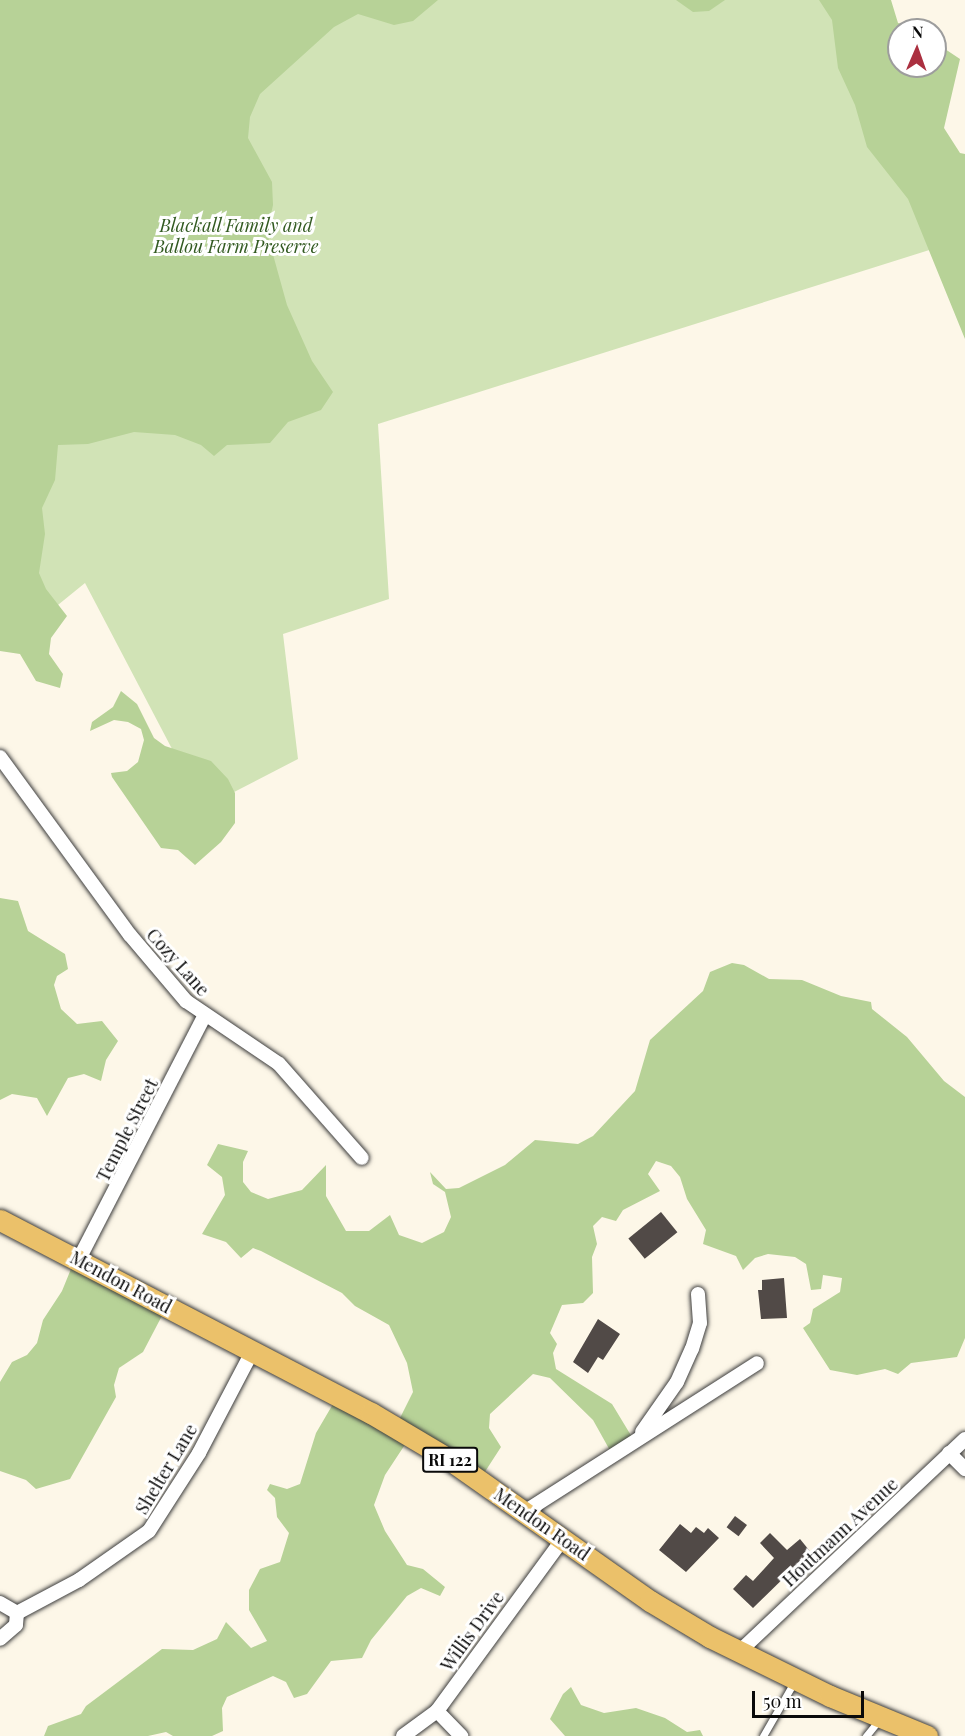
<!DOCTYPE html>
<html>
<head>
<meta charset="utf-8">
<style>
	body { margin:0 }
	#map { position:relative; width:965px; height:1736px; overflow:hidden; background:#fdf7e8; font-family:"Playfair Display",serif }
	div>[style] { position:absolute }
	.green>* { inset:0; background:#d1e3b6 }
	.forest>* { inset:0; background:#b7d297 }
	.building>* { inset:0; background:#514a47; transform-origin:0 0 }
	.roads { filter:drop-shadow(0 0 2px #3d3d3d) drop-shadow(0 0 2px #3d3d3d) }
	.service>* { height:7px; margin:-3.5px; padding:0 3.5px; transform-origin:3.5px; border-radius:3.5px; background:#fff }
	.minor>* { height:14px; margin:-7px; padding:0 7px; transform-origin:7px; border-radius:7px; background:#fff }
	.primary>* { height:21px; margin:-10.5px; padding:0 10.5px; transform-origin:10.5px; border-radius:10.5px; background:#ebc16a }
	span { translate:-50% -50%; white-space:nowrap; text-align:center; line-height:1.15; -webkit-text-stroke:6px #fff; paint-order:stroke }
	.shield-label span { padding:2px 4px; background:#fff; border:2px solid; border-radius:4px; -webkit-text-stroke-width:0 }
	.shield-label { font-size:16px; color:#0a0a0a; font-weight:700 }
	.park-label { font-size:18px; color:#325a21; font-style:italic }
	.street-label { font-size:18px; color:#0a0a0a }
	.north { position:absolute; left:887px; top:18px; width:60px; height:60px; box-sizing:border-box; background:#fff; border:2px solid #9d9d9d; border-radius:50%; rotate:2deg; font-size:16px; font-weight:700; line-height:24px; text-align:center; color:#0a0a0a }
	.north::after { content:''; display:block; margin:auto; width:21px; height:27px; background:#ab3040; clip-path:polygon(50% 0,100% 100%,50% 72%,0 100%) }
	.scale { position:absolute; left:752px; top:1691px; width:112px; height:27px; box-sizing:border-box; border:3px solid #0a0a0a; border-top:0; padding-left:8px; font-size:18px; line-height:21px; white-space:nowrap; color:#0a0a0a; -webkit-text-stroke:4px #fff; paint-order:stroke }
</style>
</head>
<body>
<div id="map">
	<div class="green">
		<div style="clip-path:polygon(0 0,832px 0,942px 246px,378px 424px,389px 599px,283px 634px,298px 759px,203px 808px,85px 583px,32px 626px)"></div>
	</div>
	<div class="forest">
		<div style="clip-path:polygon(0 0,438px 0,413px 21px,394px 25px,358px 14px,334px 27px,260px 94px,250px 117px,248px 138px,272px 182px,273px 205px,267px 233px,287px 305px,312px 361px,333px 392px,321px 410px,288px 422px,270px 443px,227px 445px,214px 456px,201px 445px,175px 435px,134px 432px,88px 444px,58px 445px,55px 480px,42px 508px,45px 534px,39px 573px,46px 589px,67px 616px,51px 638px,49px 654px,63px 674px,60px 688px,36px 681px,20px 654px,0 651px)"></div>
		<div style="clip-path:polygon(676px 0,725px 0,709px 11px,693px 12px)"></div>
		<div style="clip-path:polygon(819px 0,891px 0,898px 23px,930px 30px,899px 30px,899px 66px,935px 66px,935px 30px,941px 30px,945px 49px,960px 59px,944px 128px,960px 153px,965px 154px,965px 339px,908px 199px,867px 147px,855px 105px,838px 68px,832px 20px)"></div>
		<div style="clip-path:polygon(121px 691px,137px 704px,154px 738px,165px 746px,211px 761px,228px 779px,235px 793px,235px 823px,221px 842px,195px 865px,178px 850px,161px 848px,112px 777px,111px 773px,127px 771px,138px 762px,144px 740px,141px 729px,128px 722px,114px 720px,90px 731px,92px 722px,113px 707px)"></div>
		<div style="clip-path:polygon(0 898px,18px 901px,28px 931px,65px 954px,68px 969px,57px 976px,54px 985px,61px 1009px,77px 1024px,102px 1021px,118px 1041px,106px 1060px,101px 1081px,84px 1074px,68px 1078px,47px 1116px,37px 1098px,12px 1094px,0 1100px)"></div>
		<div style="clip-path:polygon(732px 963px,744px 965px,769px 979px,802px 980px,841px 996px,871px 1002px,872px 1009px,907px 1037px,944px 1081px,965px 1097px,965px 1338px,957px 1357px,911px 1363px,898px 1374px,885px 1369px,857px 1375px,830px 1370px,803px 1328px,810px 1323px,813px 1309px,840px 1292px,842px 1278px,823px 1275px,821px 1289px,811px 1290px,806px 1264px,795px 1257px,768px 1254px,755px 1258px,743px 1270px,736px 1256px,703px 1244px,706px 1230px,687px 1199px,680px 1177px,671px 1166px,656px 1161px,648px 1174px,660px 1191px,623px 1210px,616px 1221px,602px 1217px,593px 1226px,597px 1244px,592px 1257px,593px 1293px,583px 1303px,562px 1305px,550px 1333px,557px 1344px,553px 1353px,556px 1369px,612px 1404px,635px 1442px,612px 1454px,593px 1420px,550px 1378px,533px 1374px,490px 1414px,489px 1428px,501px 1447px,479px 1481px,408px 1440px,385px 1475px,374px 1505px,385px 1531px,407px 1565px,423px 1569px,445px 1587px,440px 1596px,421px 1588px,407px 1596px,371px 1640px,362px 1658px,331px 1661px,307px 1694px,294px 1698px,286px 1682px,273px 1676px,227px 1697px,222px 1708px,223px 1731px,212px 1736px,173px 1736px,166px 1732px,148px 1736px,44px 1736px,48px 1726px,81px 1714px,86px 1706px,162px 1649px,193px 1650px,217px 1639px,226px 1622px,251px 1648px,267px 1641px,249px 1610px,249px 1590px,260px 1569px,280px 1562px,289px 1533px,277px 1517px,275px 1498px,267px 1490px,270px 1484px,287px 1489px,300px 1484px,316px 1433px,333px 1404px,395px 1428px,413px 1392px,407px 1363px,389px 1325px,355px 1306px,342px 1293px,261px 1251px,253px 1248px,241px 1258px,226px 1242px,202px 1234px,225px 1195px,222px 1177px,207px 1165px,218px 1144px,248px 1151px,243px 1162px,243px 1182px,251px 1192px,268px 1199px,302px 1190px,326px 1165px,326px 1196px,346px 1231px,369px 1231px,390px 1215px,399px 1235px,422px 1243px,444px 1232px,451px 1217px,445px 1192px,433px 1184px,430px 1172px,446px 1189px,459px 1188px,505px 1165px,535px 1140px,578px 1144px,593px 1136px,635px 1091px,650px 1040px,703px 991px,710px 972px)"></div>
		<div style="clip-path:polygon(73px 1264px,165px 1310px,143px 1352px,119px 1368px,114px 1385px,116px 1397px,70px 1479px,36px 1489px,26px 1480px,0 1471px,0 1382px,12px 1362px,27px 1355px,37px 1343px,43px 1320px,62px 1291px)"></div>
		<div style="clip-path:polygon(571px 1687px,581px 1705px,604px 1713px,636px 1708px,665px 1718px,687px 1732px,700px 1730px,703px 1736px,565px 1736px,550px 1719px,563px 1694px)"></div>
	</div>
	<div class="building">
		<div style="left:661px;top:1212px;width:26px;height:42px;rotate:51deg"></div>
		<div style="clip-path:polygon(784px 1278px,787px 1318px,761px 1319px,758px 1290px,762px 1290px,762px 1280px)"></div>
		<div style="clip-path:polygon(598px 1319px,620px 1334px,603px 1360px,598px 1357px,588px 1373px,573px 1362px)"></div>
		<div style="left:735px;top:1516px;width:15px;height:14px;rotate:37deg"></div>
		<div style="clip-path:polygon(680px 1524px,691px 1533px,696px 1527px,704px 1533px,708px 1528px,719px 1538px,686px 1572px,659px 1550px)"></div>
		<div style="clip-path:polygon(770px 1533px,787px 1550px,800px 1539px,813px 1555px,794px 1568px,753px 1608px,733px 1589px,746px 1575px,753px 1581px,774px 1558px,760px 1543px)"></div>
	</div>
	<div class="roads">
		<div class="service">
			<div style="left:763px;top:1736px;width:62px;rotate:-60.1deg"></div>
			<div style="left:866px;top:1736px;width:22px;rotate:-51deg"></div>
		</div>
		<div class="minor">
			<div style="left:0;top:757px;width:220px;rotate:53.9deg"></div>
			<div style="left:130px;top:935px;width:87px;rotate:49.7deg"></div>
			<div style="left:186px;top:1001px;width:112px;rotate:34.1deg"></div>
			<div style="left:279px;top:1064px;width:125px;rotate:48.6deg"></div>
			<div style="left:79px;top:1259px;width:272px;rotate:-62.7deg"></div>
			<div style="left:642px;top:1432px;width:61px;rotate:-55deg"></div>
			<div style="left:677px;top:1382px;width:36px;rotate:-66deg"></div>
			<div style="left:692px;top:1349px;width:27px;rotate:-73deg"></div>
			<div style="left:700px;top:1323px;width:29px;rotate:-94deg"></div>
			<div style="left:949px;top:1453px;width:23px;rotate:45deg"></div>
			<div style="left:526px;top:1511px;width:274px;rotate:-32.6deg"></div>
			<div style="left:0;top:1603px;width:20px;rotate:30deg"></div>
			<div style="left:17px;top:1613px;width:12px;rotate:95deg"></div>
			<div style="left:16px;top:1625px;width:21px;rotate:139deg"></div>
			<div style="left:17px;top:1613px;width:70px;rotate:-28deg"></div>
			<div style="left:79px;top:1580px;width:85px;rotate:-35deg"></div>
			<div style="left:149px;top:1531px;width:93px;rotate:-57.3deg"></div>
			<div style="left:199px;top:1453px;width:114px;rotate:-62.3deg"></div>
			<div style="left:740px;top:1651px;width:309px;rotate:-43.3deg"></div>
			<div style="left:437px;top:1711px;width:35px;rotate:46deg"></div>
			<div style="left:403px;top:1736px;width:42px;rotate:-36.3deg"></div>
			<div style="left:437px;top:1711px;width:213px;rotate:-53.8deg"></div>
		</div>
		<div class="primary">
			<div style="left:0;top:1220px;width:418px;rotate:27.5deg"></div>
			<div style="left:371px;top:1413px;width:92px;rotate:30.7deg"></div>
			<div style="left:450px;top:1460px;width:245px;rotate:35.2deg"></div>
			<div style="left:650px;top:1601px;width:70px;rotate:31deg"></div>
			<div style="left:710px;top:1637px;width:134px;rotate:26.2deg"></div>
			<div style="left:830px;top:1696px;width:105px;rotate:22.4deg"></div>
		</div>
	</div>
	<div class="shield-label">
		<span style="left:450px;top:1460px">RI 122</span>
	</div>
	<div class="park-label">
		<span style="left:236px;top:236px">Blackall Family and<br>Ballou Farm Preserve</span>
	</div>
	<div class="street-label">
		<span style="left:178px;top:962px;rotate:48deg">Cozy Lane</span>
		<span style="left:127px;top:1130px;rotate:-63deg">Temple Street</span>
		<span style="left:121px;top:1282px;rotate:28deg">Mendon Road</span>
		<span style="left:166px;top:1469px;rotate:-59deg">Shelter Lane</span>
		<span style="left:542px;top:1524px;rotate:35deg">Mendon Road</span>
		<span style="left:840px;top:1532px;rotate:-43deg">Houtmann Avenue</span>
		<span style="left:472px;top:1631px;rotate:-54deg">Willis Drive</span>
	</div>
	<div class="north">N</div>
	<div class="scale">50 m</div>
</div>
</body>
</html>
